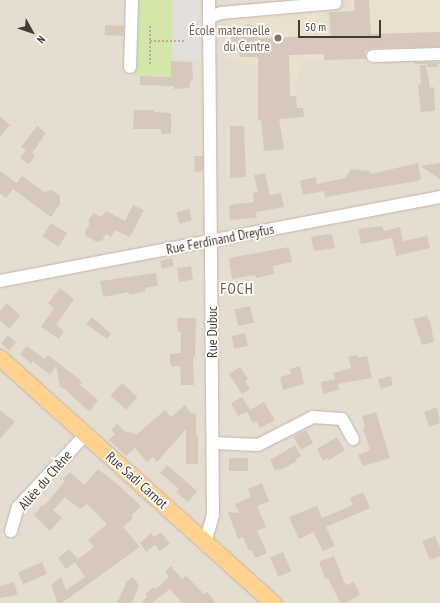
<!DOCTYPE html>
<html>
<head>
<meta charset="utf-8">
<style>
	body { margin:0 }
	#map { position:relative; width:440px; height:603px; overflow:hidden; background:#f2ece3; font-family:"PT Sans Narrow",sans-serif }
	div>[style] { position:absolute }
	.residential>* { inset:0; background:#e6ddd1; transform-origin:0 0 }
	.education>* { inset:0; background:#ebdfcd; transform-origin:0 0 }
	.green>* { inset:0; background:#d3e7ab; transform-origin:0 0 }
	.parking>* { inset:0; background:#e2dfdc; transform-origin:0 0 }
	.building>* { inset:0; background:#d6c9bc; transform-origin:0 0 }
	.path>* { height:2px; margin-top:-1px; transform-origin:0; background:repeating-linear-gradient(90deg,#bfac97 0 2px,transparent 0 4px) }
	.roads { filter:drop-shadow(0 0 1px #c0b5a9) drop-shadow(0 0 1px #c0b5a9) }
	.minor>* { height:12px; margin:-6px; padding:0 6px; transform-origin:6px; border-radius:6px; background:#fff }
	.major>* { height:16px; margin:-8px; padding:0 8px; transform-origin:8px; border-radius:8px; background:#ffd28f }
	.dots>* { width:11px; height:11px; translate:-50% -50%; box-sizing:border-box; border:2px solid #fff; border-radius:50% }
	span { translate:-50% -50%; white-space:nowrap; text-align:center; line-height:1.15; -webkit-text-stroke:3.5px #fff; paint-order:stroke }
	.education-label { font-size:14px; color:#785e54 }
	.right { translate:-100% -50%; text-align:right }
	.street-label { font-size:14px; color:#443b33 }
	.neighbourhood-label { font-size:15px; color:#66584b; letter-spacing:1px }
	.north { position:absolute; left:12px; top:12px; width:40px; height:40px; -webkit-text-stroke:3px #fff; paint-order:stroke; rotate:130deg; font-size:11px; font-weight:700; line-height:16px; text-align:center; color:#443b33 }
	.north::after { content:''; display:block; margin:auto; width:14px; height:18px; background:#443b33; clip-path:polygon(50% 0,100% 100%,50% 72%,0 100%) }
	.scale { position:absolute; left:298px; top:20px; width:83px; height:18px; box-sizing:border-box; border:2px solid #443b33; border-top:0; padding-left:5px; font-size:12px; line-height:14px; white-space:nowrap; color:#443b33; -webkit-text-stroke:3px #fff; paint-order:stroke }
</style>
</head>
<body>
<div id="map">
	<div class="residential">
		<div style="left:0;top:0;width:440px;height:603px"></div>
	</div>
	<div class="education">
		<div style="left:350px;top:0;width:90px;height:61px"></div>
		<div style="clip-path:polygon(326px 9px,331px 60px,300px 61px,295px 97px,264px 96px,254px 66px,227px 59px,227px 18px)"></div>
	</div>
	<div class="green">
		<div style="left:135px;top:0;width:37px;height:76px"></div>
	</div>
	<div class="parking">
		<div style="left:173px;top:0;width:26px;height:59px"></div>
	</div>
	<div class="building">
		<div style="clip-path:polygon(354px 0,369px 0,371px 34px,440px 32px,440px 47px,373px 48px,365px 51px,366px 59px,324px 60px,324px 54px,289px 55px,290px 96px,296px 96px,297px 108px,303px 108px,304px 117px,279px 119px,284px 149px,264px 151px,261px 120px,258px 121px,258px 57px,240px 57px,239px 52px,232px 52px,231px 34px,238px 34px,242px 26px,249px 24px,255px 27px,258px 38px,331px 36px,329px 12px,355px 11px)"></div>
		<div style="left:105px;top:25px;width:19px;height:10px;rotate:3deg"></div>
		<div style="clip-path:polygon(171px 61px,192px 62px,193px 81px,190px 81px,190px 88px,174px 89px,174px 86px,140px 85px,140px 76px,171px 77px)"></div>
		<div style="clip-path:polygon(415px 62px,440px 62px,440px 64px,438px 64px,438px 67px,428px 67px,427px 64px,415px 64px)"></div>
		<div style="clip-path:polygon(420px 65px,426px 65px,430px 88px,434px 87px,435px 111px,421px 112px,418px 85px,421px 84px)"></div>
		<div style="clip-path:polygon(134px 110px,154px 110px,154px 112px,171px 113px,171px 134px,161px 134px,161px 129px,133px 129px)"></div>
		<div style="clip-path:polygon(0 116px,10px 125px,0 137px)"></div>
		<div style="clip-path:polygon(37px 126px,46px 133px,32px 153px,35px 156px,29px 164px,20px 158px,26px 150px,21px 147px)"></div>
		<div style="clip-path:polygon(230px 126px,244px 126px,246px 177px,230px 178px)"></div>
		<div style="clip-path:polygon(194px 156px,203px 156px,203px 171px,195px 172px)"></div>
		<div style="clip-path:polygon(418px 163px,421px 179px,417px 181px,325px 197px,324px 191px,303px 195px,300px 181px,316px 177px,317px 184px,345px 178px,351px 169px,369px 171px,370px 174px)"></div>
		<div style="clip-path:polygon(440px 163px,440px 179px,420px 166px)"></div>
		<div style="clip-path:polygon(0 171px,17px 183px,22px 176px,44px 192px,52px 190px,60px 196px,60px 204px,51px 217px,13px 189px,6px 198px,0 193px)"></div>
		<div style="clip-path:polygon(265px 173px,270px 195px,281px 193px,284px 207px,256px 212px,257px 218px,230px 220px,229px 205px,254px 202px,253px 193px,258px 192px,254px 175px)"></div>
		<div style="clip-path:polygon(133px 205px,144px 210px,130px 237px,115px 230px,111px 237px,106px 234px,102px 241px,97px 242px,86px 236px,85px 232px,90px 223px,88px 222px,93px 213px,102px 217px,106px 211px,125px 221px)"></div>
		<div style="left:189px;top:209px;width:12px;height:13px;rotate:76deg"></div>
		<div style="left:51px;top:223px;width:19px;height:16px;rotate:32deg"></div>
		<div style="clip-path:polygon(382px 226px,384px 231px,400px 227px,403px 241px,427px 236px,430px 248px,396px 256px,392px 238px,361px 244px,358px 229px)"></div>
		<div style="clip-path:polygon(328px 234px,332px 235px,335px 248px,314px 251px,311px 237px)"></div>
		<div style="clip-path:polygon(289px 247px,292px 262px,273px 266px,274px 274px,256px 278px,255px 275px,232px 279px,229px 258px)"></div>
		<div style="left:172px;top:258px;width:8px;height:12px;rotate:76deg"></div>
		<div style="left:191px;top:266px;width:14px;height:14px;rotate:82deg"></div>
		<div style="clip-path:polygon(156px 273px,158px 286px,145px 288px,146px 291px,129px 295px,129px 292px,103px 297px,100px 281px)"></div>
		<div style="clip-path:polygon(60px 288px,74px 299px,56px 325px,64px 331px,59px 339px,41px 327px,54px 308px,48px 303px)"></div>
		<div style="clip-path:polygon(7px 303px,20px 316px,9px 329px,0 320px,0 311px)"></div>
		<div style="left:250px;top:306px;width:17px;height:16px;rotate:77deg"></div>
		<div style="clip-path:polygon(427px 316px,428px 320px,430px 320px,434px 342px,422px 345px,413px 319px)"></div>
		<div style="clip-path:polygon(92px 317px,111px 334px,107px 339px,86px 324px)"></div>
		<div style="clip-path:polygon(177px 318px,196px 318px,195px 357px,193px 357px,194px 385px,181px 385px,180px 366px,172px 367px,170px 363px,170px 354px,181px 353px,181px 332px,178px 332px)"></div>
		<div style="left:245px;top:333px;width:13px;height:14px;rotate:77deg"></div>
		<div style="left:8px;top:335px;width:11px;height:11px;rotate:41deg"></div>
		<div style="clip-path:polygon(27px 346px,44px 359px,48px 355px,79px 379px,82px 383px,80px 385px,98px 400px,90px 411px,85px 408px,66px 390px,60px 387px,56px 366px,50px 375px,33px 361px,31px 364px,20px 354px)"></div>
		<div style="clip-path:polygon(357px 355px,359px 358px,367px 356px,372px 378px,338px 384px,339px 390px,323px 394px,321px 382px,335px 379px,333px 373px,351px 368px,348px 357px)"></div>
		<div style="clip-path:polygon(300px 366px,304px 384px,283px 390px,280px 377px,291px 374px,290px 369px)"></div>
		<div style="clip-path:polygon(240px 367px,248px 379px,245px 381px,250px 389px,242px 394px,229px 374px)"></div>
		<div style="clip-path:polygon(391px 376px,393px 385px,381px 389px,378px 379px)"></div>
		<div style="left:122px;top:383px;width:21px;height:17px;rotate:43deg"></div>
		<div style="clip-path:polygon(242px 397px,250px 410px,264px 402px,275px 420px,260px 428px,256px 421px,253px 423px,247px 412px,238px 416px,231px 403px)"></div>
		<div style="clip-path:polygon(185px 405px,190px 412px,196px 414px,196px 435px,198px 436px,198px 464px,186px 464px,186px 429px,157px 462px,153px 457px,147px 462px,135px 448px,126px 456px,109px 440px,115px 434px,111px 430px,117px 424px,127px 433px,129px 431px,132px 434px,134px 433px,136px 435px,165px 410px,171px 417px)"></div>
		<div style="clip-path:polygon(437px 407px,440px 423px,429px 427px,424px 412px)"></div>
		<div style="clip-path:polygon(0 410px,15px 422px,0 439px)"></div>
		<div style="clip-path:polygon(376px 412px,390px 458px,363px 466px,358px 455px,370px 450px,363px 428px,365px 427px,362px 416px)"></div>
		<div style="left:306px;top:430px;width:15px;height:14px;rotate:62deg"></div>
		<div style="clip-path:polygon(337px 437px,345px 450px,329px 460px,328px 458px,323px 461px,317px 449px)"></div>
		<div style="clip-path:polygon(295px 445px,301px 456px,296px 459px,297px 461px,282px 469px,275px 470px,270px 460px)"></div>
		<div style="left:229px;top:458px;width:19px;height:13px"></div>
		<div style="clip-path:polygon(167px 465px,197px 491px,188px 502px,176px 492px,179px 489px,160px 473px)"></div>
		<div style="clip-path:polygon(98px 469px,116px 483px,141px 506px,131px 516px,133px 518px,123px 527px,140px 547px,62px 603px,58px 603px,51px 585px,61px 577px,66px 590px,85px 577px,75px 562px,66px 569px,58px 558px,69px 549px,78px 559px,94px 547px,88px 540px,107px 524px,87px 504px,80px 509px,65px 497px,53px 510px,62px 518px,50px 531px,34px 515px,43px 504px,44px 506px,65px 481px,63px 479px,70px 472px,84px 485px)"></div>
		<div style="clip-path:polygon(262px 483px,269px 501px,257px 506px,266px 527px,257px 531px,267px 553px,255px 558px,252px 550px,249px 551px,243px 537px,238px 539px,228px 512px,239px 513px,235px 504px,251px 497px,248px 489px)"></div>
		<div style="clip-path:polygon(363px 492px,370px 508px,326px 527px,335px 546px,323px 551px,313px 532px,299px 539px,289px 517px,317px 506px,322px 518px,353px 505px,350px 498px)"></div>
		<div style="clip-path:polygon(161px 532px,170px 544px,159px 551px,155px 545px,146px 552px,140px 543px,151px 533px,154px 537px)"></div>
		<div style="clip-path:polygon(435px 536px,440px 548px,440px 556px,430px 560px,422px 541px)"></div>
		<div style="left:283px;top:552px;width:21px;height:14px;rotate:67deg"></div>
		<div style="clip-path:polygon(334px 556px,345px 584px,346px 585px,354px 582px,360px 595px,345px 603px,340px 603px,328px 578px,325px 579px,319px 562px)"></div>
		<div style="left:42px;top:562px;width:13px;height:26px;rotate:67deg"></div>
		<div style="clip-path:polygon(171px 566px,182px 579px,186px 576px,204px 594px,207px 592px,216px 603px,182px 603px,170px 589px,152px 603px,143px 603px,142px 602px,147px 596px,145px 594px,154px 587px,156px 589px,169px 577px,165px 572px)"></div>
		<div style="clip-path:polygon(133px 577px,139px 586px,132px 603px,117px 603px,127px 581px)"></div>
		<div style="clip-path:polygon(14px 582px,18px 595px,0 598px,0 586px)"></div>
	</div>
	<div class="path">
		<div style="left:150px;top:41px;width:35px"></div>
		<div style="left:150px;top:64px;width:39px;rotate:-90deg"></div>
	</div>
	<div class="roads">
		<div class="minor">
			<div style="left:209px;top:17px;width:13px;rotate:-18deg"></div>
			<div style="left:221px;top:13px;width:115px;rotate:-5deg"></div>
			<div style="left:373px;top:56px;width:67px;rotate:-1.7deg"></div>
			<div style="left:130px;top:67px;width:67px;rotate:-88.3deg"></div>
			<div style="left:0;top:281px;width:448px;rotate:-10.8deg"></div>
			<div style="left:213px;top:443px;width:45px;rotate:2.5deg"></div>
			<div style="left:258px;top:445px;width:62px;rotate:-27deg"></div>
			<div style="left:313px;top:417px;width:29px;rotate:4deg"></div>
			<div style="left:342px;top:419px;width:23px;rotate:61deg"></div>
			<div style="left:11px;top:531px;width:25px;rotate:-74deg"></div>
			<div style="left:18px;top:507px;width:100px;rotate:-47deg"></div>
			<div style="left:205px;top:543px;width:29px;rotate:-74deg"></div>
			<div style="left:213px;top:515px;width:515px;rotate:-90.45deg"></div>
		</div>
		<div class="major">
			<div style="left:0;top:358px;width:367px;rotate:41.9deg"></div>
		</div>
	</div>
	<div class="dots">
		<div style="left:278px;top:38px;background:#8d6e63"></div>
	</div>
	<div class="education-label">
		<span class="right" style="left:270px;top:38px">École maternelle<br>du Centre</span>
	</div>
	<div class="street-label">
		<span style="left:220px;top:239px;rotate:-11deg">Rue Ferdinand Dreyfus</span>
		<span style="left:212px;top:332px;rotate:-90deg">Rue Dubuc</span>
		<span style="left:45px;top:480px;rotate:-49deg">Allée du Chêne</span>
		<span style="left:137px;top:480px;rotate:42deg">Rue Sadi Carnot</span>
	</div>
	<div class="neighbourhood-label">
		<span style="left:237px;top:289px">FOCH</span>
	</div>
	<div class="north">N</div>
	<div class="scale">50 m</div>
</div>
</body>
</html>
